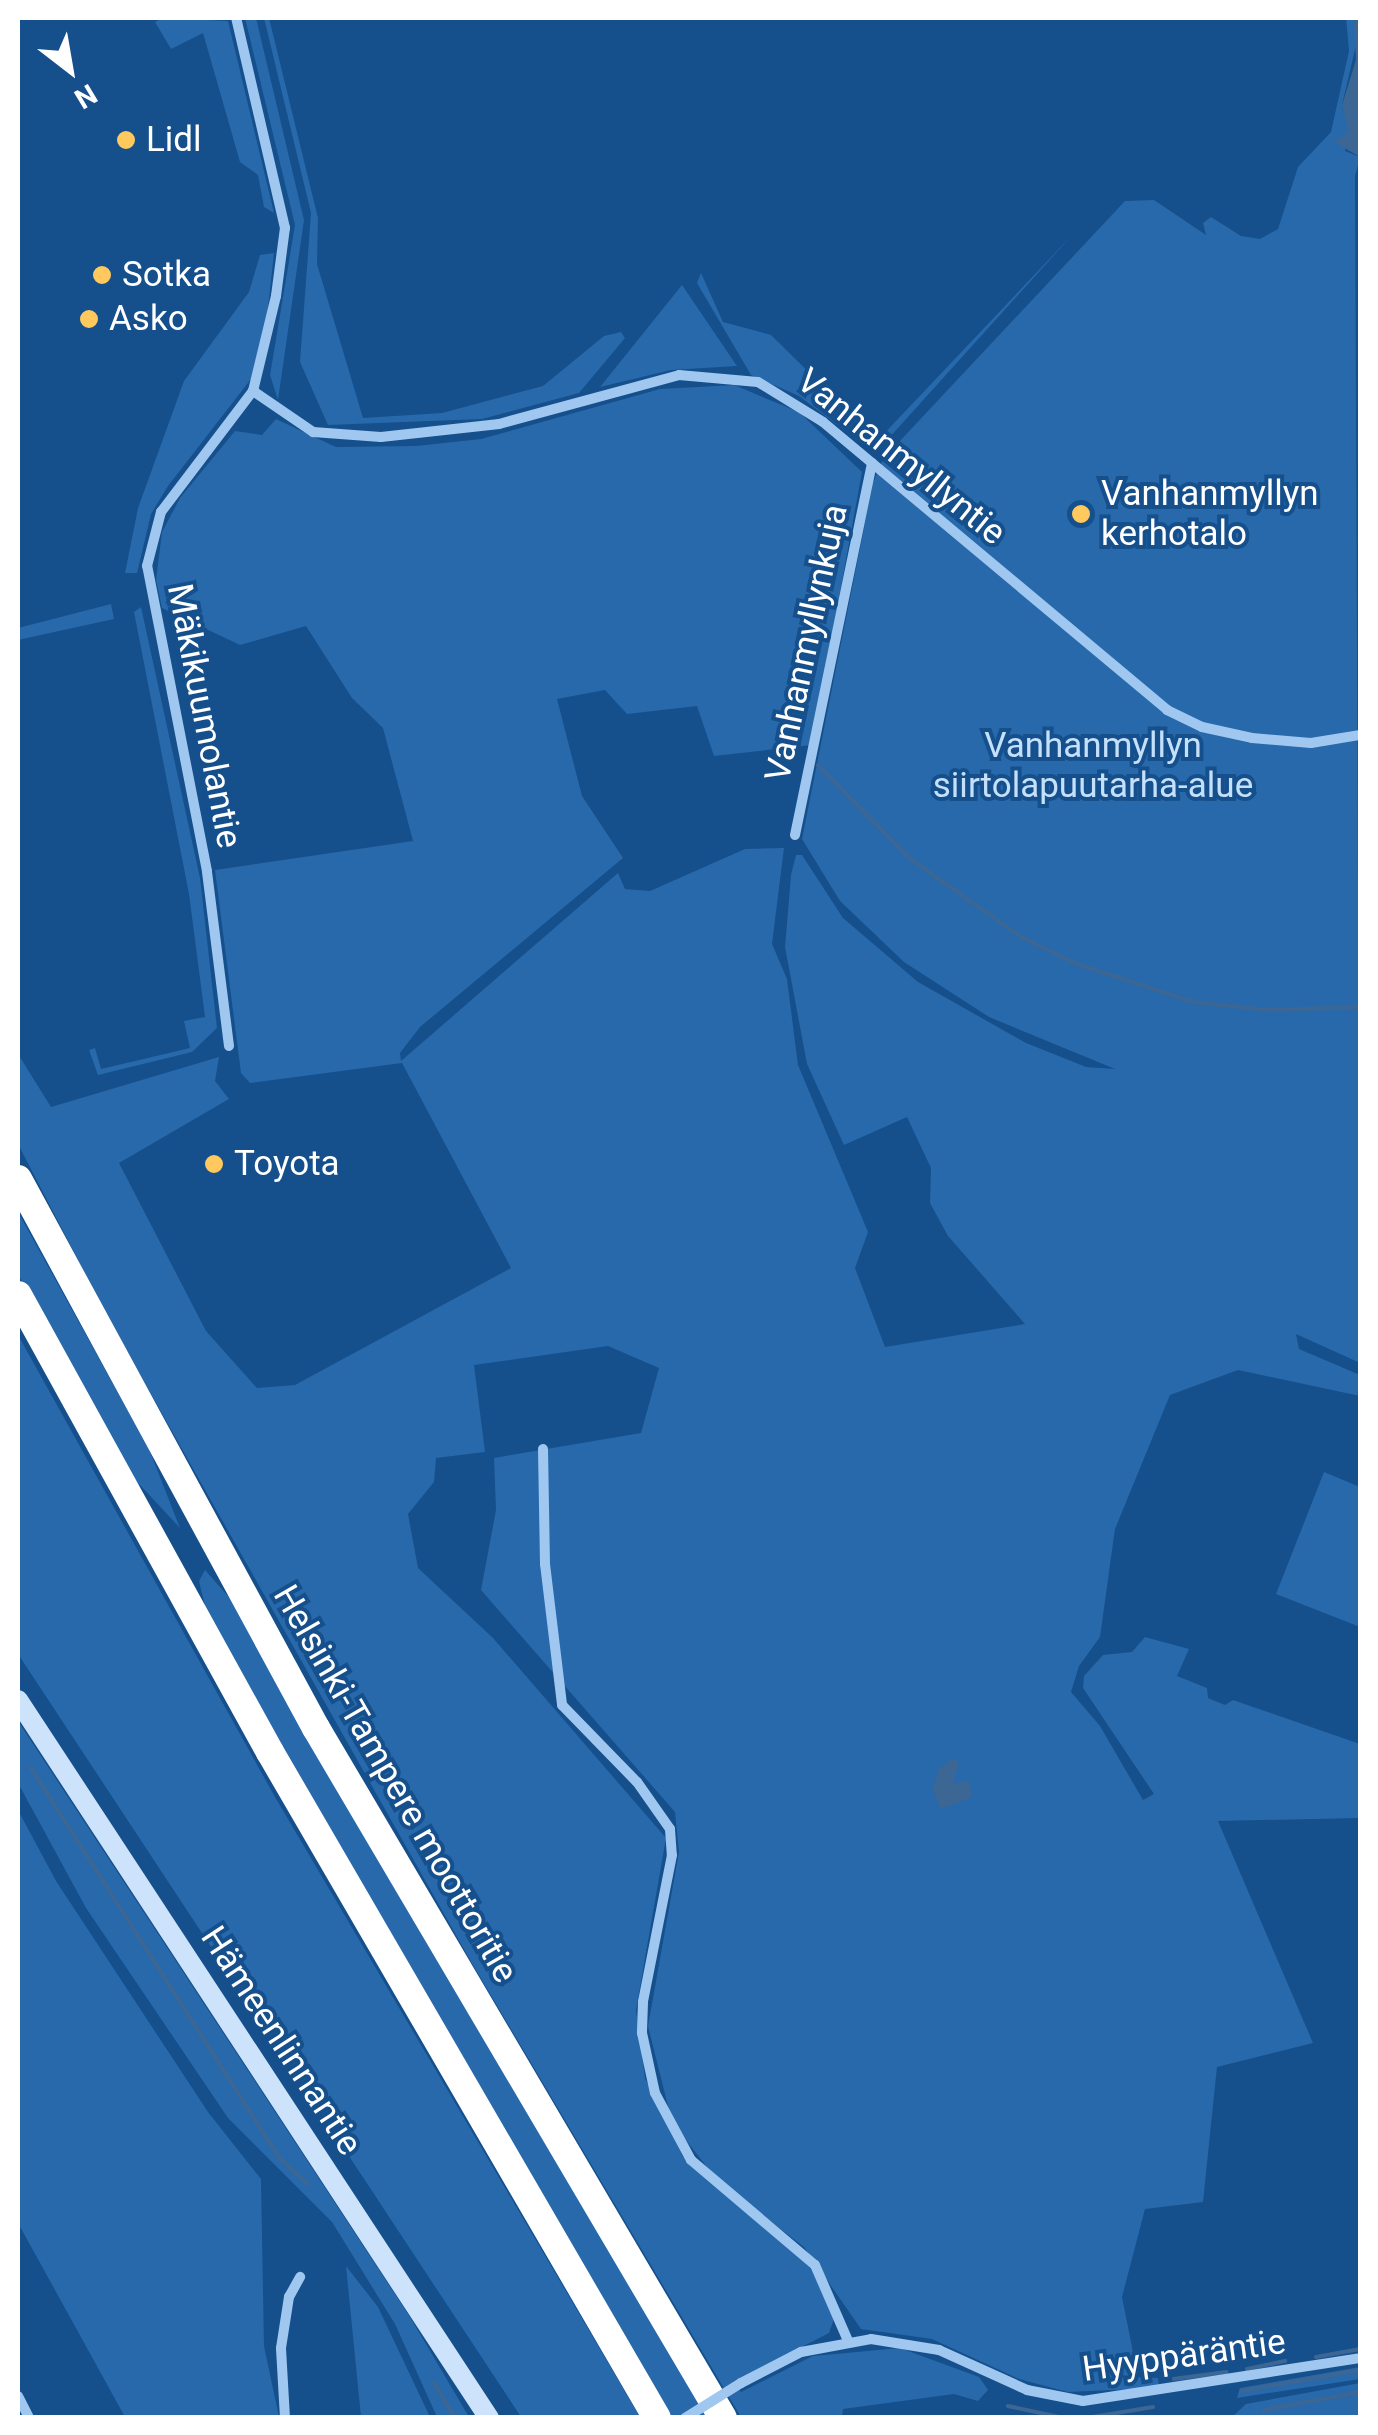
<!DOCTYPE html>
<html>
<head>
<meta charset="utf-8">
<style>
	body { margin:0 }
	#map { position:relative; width:1378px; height:2435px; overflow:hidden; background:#154f8c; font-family:Roboto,sans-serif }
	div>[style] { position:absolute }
	.green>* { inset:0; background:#2769ab }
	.water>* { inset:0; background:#3c6794 }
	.stream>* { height:4px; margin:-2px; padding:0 2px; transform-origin:2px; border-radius:2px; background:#3c6794 }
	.minor>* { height:10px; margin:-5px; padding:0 5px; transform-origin:5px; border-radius:5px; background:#9fc7f0 }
	.secondary>* { height:20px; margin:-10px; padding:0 10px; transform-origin:10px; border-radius:10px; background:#cde3fb }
	.motorway>* { height:28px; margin:-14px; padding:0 14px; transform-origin:14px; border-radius:14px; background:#fff }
	.minor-bridge>* { height:10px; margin:-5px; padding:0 5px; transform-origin:5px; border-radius:5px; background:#9fc7f0 }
	.dots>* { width:28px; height:28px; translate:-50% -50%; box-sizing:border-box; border:5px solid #154f8c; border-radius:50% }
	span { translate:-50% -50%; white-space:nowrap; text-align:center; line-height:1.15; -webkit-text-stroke:8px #154f8c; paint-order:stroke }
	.poi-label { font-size:35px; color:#fff }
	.left { translate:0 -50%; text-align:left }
	.street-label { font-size:35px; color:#fff }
	.park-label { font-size:35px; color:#c5e0fb }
	.frame { position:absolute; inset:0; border:20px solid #fff; pointer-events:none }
	.north { position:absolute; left:20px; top:20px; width:100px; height:100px; -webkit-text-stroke:8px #154f8c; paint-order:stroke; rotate:149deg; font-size:28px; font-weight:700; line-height:40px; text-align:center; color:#fff }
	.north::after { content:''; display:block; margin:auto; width:35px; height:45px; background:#fff; clip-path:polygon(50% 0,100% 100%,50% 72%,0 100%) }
</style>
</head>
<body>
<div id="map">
	<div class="green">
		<div style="clip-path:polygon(163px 18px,228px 21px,274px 213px,264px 207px,258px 175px,240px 162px,203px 33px,171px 49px,155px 22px)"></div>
		<div style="clip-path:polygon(245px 18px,256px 18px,304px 220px,278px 400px,270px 375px,295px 225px)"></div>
		<div style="clip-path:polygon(264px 18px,269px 18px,318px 218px,317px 264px,363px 418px,442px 413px,543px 386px,604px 336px,621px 332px,625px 338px,579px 393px,482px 419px,328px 425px,300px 362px,311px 213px)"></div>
		<div style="clip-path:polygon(1346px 18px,1354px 18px,1357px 41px,1342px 105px,1350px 132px,1345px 151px,1360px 157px,1355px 176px,1360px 1363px,1296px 1334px,1299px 1349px,1360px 1375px,1360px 1396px,1238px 1370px,1170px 1395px,1115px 1529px,1100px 1637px,1079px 1666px,1071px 1692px,1100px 1726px,1143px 1800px,1154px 1794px,1083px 1688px,1084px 1676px,1103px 1655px,1132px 1652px,1145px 1637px,1189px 1649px,1177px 1676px,1207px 1688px,1208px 1698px,1225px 1705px,1233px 1700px,1360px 1744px,1360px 1818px,1218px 1821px,1313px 2043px,1217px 2067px,1203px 2202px,1145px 2209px,1122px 2297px,1138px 2377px,1158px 2378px,1159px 2388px,1068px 2392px,1019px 2379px,932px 2339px,861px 2329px,804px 2247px,717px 2180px,672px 2122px,648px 2026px,679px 1852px,675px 1812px,481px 1590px,496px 1510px,494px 1458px,641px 1433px,659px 1368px,608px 1346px,474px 1365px,485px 1452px,436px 1458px,434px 1482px,408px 1514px,418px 1568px,493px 1638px,666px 1838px,636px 2010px,645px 2078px,683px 2157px,811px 2267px,834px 2319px,829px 2333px,733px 2382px,741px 2392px,813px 2356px,900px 2348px,979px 2377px,988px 2390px,978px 2401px,954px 2394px,843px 2409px,842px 2417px,741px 2417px,470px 1960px,107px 1316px,18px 1144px,18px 1054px,51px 1107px,219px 1057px,215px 1081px,229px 1099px,119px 1163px,206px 1331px,257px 1388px,295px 1385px,511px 1268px,402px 1063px,250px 1083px,241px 1073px,215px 870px,413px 841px,383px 728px,352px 698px,306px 626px,240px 645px,162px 608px,156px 580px,162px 532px,180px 498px,235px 431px,262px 435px,276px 419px,336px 447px,416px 446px,481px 439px,660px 389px,734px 385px,799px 412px,862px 472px,812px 745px,714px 756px,697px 706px,627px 714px,605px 690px,557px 699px,582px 796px,623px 858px,420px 1027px,400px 1053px,401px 1061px,618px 873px,625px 889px,650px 891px,745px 849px,784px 848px,772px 944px,787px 979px,798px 1065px,868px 1232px,855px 1268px,885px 1347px,1025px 1324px,948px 1236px,930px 1203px,931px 1168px,907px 1117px,844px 1145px,807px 1064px,785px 947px,791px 875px,796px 855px,802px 855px,843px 918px,918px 982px,1026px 1043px,1086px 1067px,1115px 1069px,989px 1017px,904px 962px,840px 901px,802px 839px,873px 483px,883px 459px,1125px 201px,1154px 200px,1206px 235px,1203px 223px,1211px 217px,1241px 236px,1260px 239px,1278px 229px,1298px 167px,1331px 132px,1349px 51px)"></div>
		<div style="clip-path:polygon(1074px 233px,880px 448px,868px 448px,799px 396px,751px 375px,697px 283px,701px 273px,723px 322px,771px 335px,878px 440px)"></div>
		<div style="clip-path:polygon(274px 253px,266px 326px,251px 379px,168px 486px,151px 514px,137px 573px,125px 573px,138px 508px,184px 381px,249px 292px,260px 255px)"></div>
		<div style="clip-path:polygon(682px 285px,737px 366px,671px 370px,600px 387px)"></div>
		<div style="clip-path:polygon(111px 604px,114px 619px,18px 640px,18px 628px)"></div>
		<div style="clip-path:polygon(141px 607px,200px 878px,217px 1028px,192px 1052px,98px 1075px,89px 1050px,95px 1048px,101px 1069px,190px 1048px,184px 1021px,205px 1017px,189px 894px,134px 612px)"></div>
		<div style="clip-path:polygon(18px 1212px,149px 1449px,180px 1528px,126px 1470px,18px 1274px)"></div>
		<div style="clip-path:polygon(18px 1335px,275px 1797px,640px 2417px,521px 2417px,18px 1654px)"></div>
		<div style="clip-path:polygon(1324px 1472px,1360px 1487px,1360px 1627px,1276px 1594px)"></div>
		<div style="clip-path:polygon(205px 1570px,234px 1603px,428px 1946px,708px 2417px,672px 2417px,514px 2152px,208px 1618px,199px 1581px)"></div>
		<div style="clip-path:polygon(18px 1721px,410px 2317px,469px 2417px,437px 2417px,395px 2324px,332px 2222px,228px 2118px,86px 1908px,18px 1783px)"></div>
		<div style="clip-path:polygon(18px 1810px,56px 1881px,208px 2112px,261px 2179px,264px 2346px,279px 2417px,125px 2417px,18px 2223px)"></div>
		<div style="clip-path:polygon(346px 2266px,378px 2307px,430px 2417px,361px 2417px)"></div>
		<div style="clip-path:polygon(1360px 2367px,1360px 2379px,1237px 2398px,1240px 2388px)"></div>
		<div style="clip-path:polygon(1360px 2383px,1360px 2417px,1232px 2417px,1246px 2404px)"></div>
	</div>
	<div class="water">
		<div style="clip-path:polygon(1354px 18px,1360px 18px,1360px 157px,1334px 142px,1349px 132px,1342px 105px,1356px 60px)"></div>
		<div style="clip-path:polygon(953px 1758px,959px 1763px,953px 1784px,969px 1781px,972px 1797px,941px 1809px,932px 1789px,939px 1769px)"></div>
	</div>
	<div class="stream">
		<div style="left:818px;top:765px;width:129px;rotate:45.6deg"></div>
		<div style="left:908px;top:857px;width:138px;rotate:35.3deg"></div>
		<div style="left:1021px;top:937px;width:62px;rotate:25.7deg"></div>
		<div style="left:1077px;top:964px;width:122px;rotate:18.1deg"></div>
		<div style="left:1193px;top:1002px;width:76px;rotate:6deg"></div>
		<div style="left:1269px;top:1010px;width:91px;rotate:-1.9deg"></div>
		<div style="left:31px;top:1768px;width:462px;rotate:57.5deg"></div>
		<div style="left:279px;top:2158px;width:39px;rotate:42deg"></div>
		<div style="left:1316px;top:2357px;width:45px;rotate:-10.3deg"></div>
		<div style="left:1247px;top:2369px;width:39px;rotate:-12deg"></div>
		<div style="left:1173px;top:2379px;width:54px;rotate:-7.4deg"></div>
		<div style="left:434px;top:2383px;width:41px;rotate:59deg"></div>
		<div style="left:1241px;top:2391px;width:121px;rotate:-10deg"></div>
		<div style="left:1008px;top:2406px;width:57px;rotate:12.1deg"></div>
		<div style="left:1264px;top:2410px;width:98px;rotate:-10.6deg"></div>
		<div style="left:1086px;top:2418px;width:68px;rotate:-9.3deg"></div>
	</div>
	<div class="minor">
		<div style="left:253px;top:391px;width:73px;rotate:34.3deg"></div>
		<div style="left:313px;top:432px;width:68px;rotate:4.2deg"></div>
		<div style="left:381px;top:437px;width:119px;rotate:-6.3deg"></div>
		<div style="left:499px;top:424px;width:187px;rotate:-15.2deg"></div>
		<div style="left:679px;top:375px;width:79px;rotate:5.1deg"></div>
		<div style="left:758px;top:382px;width:76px;rotate:31.6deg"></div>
		<div style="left:823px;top:422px;width:449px;rotate:39.9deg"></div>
		<div style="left:1167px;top:710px;width:39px;rotate:26deg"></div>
		<div style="left:1202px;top:727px;width:51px;rotate:12.4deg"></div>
		<div style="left:1252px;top:738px;width:59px;rotate:4.8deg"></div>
		<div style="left:1311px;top:743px;width:50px;rotate:-9.3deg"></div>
		<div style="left:795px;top:835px;width:380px;rotate:-78.3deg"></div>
		<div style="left:229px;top:1046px;width:176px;rotate:-97.2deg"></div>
		<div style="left:207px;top:871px;width:311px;rotate:-101.1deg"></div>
		<div style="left:147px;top:566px;width:56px;rotate:-75.5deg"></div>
		<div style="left:161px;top:512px;width:152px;rotate:-52.8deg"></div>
		<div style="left:253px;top:391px;width:98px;rotate:-76.4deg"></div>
		<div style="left:276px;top:296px;width:69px;rotate:-82.5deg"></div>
		<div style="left:285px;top:228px;width:216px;rotate:-103.1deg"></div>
		<div style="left:543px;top:1449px;width:115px;rotate:89deg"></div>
		<div style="left:545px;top:1564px;width:142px;rotate:83.1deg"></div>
		<div style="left:562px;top:1705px;width:107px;rotate:45.8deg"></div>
		<div style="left:637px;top:1782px;width:57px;rotate:54.9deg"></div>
		<div style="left:670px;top:1829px;width:26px;rotate:86deg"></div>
		<div style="left:672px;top:1855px;width:150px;rotate:101.2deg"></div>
		<div style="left:643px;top:2002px;width:31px;rotate:92deg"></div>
		<div style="left:642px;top:2033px;width:61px;rotate:77.8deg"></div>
		<div style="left:655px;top:2093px;width:76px;rotate:61.8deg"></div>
		<div style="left:691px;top:2160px;width:162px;rotate:40.3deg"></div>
		<div style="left:815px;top:2265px;width:83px;rotate:66.5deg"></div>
		<div style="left:741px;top:2383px;width:68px;rotate:-27.3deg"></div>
		<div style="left:801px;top:2352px;width:71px;rotate:-10.5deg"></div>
		<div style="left:871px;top:2339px;width:69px;rotate:9.2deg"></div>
		<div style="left:939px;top:2350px;width:97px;rotate:24.4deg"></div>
		<div style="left:1027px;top:2390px;width:57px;rotate:11.1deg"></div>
		<div style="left:1083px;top:2401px;width:280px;rotate:-8.8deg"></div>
		<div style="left:18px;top:2396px;width:25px;rotate:63deg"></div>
		<div style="left:285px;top:2418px;width:70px;rotate:-93.3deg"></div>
		<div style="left:281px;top:2348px;width:52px;rotate:-81.1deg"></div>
		<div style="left:289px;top:2297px;width:23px;rotate:-61deg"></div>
	</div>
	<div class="secondary">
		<div style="left:18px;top:1700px;width:859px;rotate:56.74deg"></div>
	</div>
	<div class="motorway">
		<div style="left:18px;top:1179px;width:625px;rotate:61.51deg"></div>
		<div style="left:316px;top:1728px;width:801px;rotate:59.47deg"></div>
		<div style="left:18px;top:1295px;width:522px;rotate:61.13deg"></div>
		<div style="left:270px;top:1752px;width:770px;rotate:59.84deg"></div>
	</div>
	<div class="minor-bridge">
		<div style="left:685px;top:2418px;width:66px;rotate:-32deg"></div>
	</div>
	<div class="dots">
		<div style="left:126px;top:140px;background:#ffc95e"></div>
		<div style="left:102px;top:275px;background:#ffc95e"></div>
		<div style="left:89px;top:319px;background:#ffc95e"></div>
		<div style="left:1081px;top:514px;background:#ffc95e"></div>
		<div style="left:214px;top:1164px;background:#ffc95e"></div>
	</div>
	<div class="poi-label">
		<span class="left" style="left:146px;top:140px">Lidl</span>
		<span class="left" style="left:122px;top:275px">Sotka</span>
		<span class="left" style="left:109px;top:319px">Asko</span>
		<span class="left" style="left:1101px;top:514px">Vanhanmyllyn<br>kerhotalo</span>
		<span class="left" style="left:234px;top:1164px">Toyota</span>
	</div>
	<div class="street-label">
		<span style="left:901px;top:457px;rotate:39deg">Vanhanmyllyntie</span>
		<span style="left:807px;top:643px;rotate:-78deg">Vanhanmyllynkuja</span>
		<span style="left:204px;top:716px;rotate:79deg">Mäkikuumolantie</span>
		<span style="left:395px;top:1784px;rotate:60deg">Helsinki-Tampere moottoritie</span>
		<span style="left:281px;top:2041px;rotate:57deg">Hämeenlinnantie</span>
		<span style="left:1184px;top:2356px;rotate:-8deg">Hyyppäräntie</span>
	</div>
	<div class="park-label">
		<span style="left:1093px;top:766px">Vanhanmyllyn<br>siirtolapuutarha-alue</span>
	</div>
	<div class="frame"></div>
	<div class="north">N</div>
</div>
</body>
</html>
